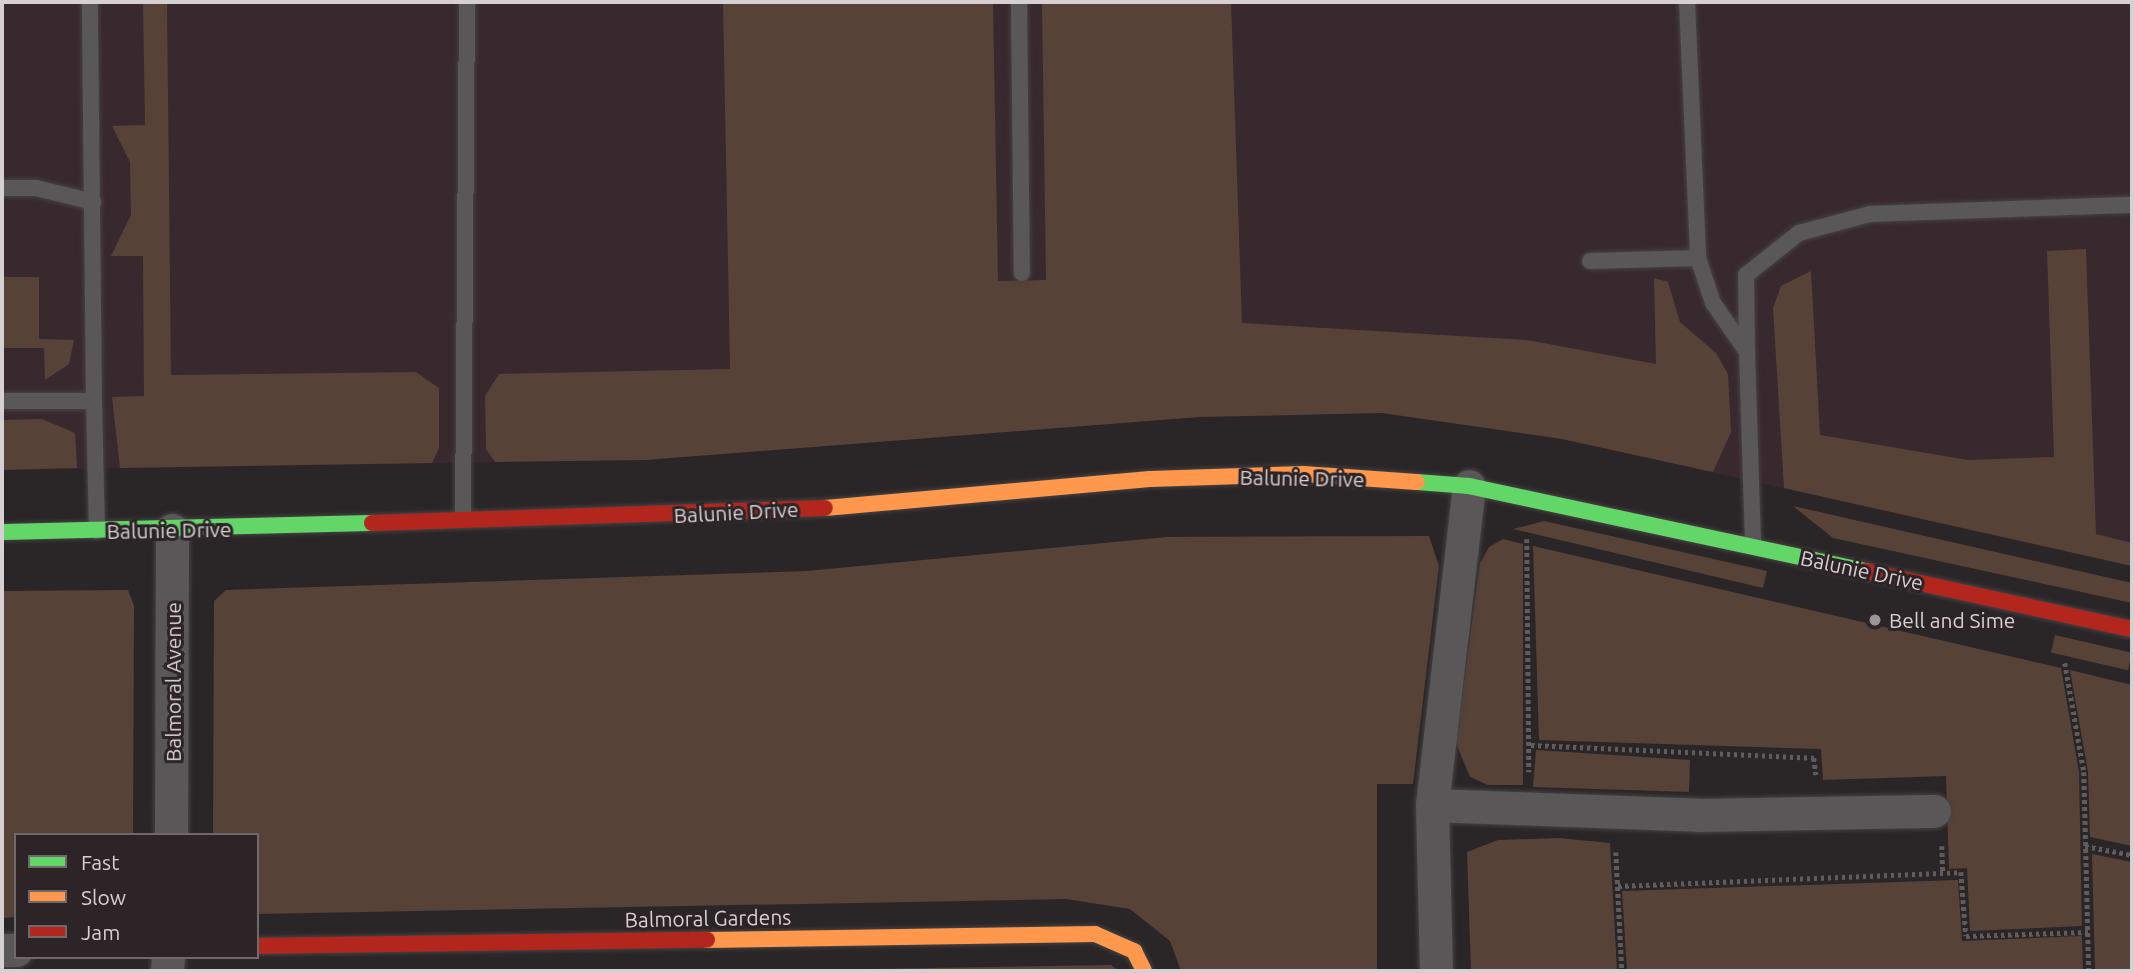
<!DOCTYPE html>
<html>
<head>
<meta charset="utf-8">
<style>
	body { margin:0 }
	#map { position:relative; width:2134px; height:973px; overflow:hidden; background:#2a2627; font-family:Ubuntu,sans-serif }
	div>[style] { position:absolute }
	.built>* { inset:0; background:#38292e }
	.green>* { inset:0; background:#574237; transform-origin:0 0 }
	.path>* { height:4.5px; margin-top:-2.25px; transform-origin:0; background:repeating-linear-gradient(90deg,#605c5d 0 3.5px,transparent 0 7px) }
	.roads { filter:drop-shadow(0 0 2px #464242) drop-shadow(0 0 2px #464242) }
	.lane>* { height:16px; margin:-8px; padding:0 8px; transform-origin:8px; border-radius:8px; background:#5a5758 }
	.street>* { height:33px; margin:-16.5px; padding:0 16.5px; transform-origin:16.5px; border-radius:16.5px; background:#5a5758 }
	.fast>* { height:16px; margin:-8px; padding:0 8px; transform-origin:8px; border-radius:8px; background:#63d668 }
	.slow>* { height:16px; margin:-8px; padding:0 8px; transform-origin:8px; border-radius:8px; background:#ff974d }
	.jam>* { height:16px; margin:-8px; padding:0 8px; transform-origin:8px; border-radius:8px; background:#b3261e }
	.dots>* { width:19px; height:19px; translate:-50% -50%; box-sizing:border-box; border:4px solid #2c2426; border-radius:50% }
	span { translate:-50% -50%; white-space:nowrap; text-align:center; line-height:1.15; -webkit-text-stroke:6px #2c2426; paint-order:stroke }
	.street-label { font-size:21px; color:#d6d0d2 }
	.poi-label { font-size:21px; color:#d6d0d2 }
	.left { translate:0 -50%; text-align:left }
	.frame { position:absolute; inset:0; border:4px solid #d6d0d2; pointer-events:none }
	.legend { position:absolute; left:14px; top:833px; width:245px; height:126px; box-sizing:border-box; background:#2c2426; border:2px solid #70696b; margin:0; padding:9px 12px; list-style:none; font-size:21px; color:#d6d0d2 }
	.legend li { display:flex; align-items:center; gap:14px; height:35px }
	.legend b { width:35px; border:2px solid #70696b }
</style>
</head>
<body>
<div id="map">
	<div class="built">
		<div style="clip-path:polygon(2px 2px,2132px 2px,2132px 566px,1562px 439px,1382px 413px,1199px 417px,645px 460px,2px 470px)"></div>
	</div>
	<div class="green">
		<div style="clip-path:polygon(143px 2px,167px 2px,171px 375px,416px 372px,439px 388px,439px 448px,432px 463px,120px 468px,112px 397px,144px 396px,143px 256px,111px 256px,131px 215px,130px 162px,112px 126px,145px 125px)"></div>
		<div style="clip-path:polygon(723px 2px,993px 2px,998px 281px,1046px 280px,1042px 2px,1231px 2px,1242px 323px,1527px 340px,1656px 364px,1654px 278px,1668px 282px,1680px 322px,1716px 353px,1728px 374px,1731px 432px,1713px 472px,1562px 439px,1382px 413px,1199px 417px,645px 460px,495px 462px,486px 449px,485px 396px,499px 374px,730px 369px)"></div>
		<div style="clip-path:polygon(2086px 249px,2096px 534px,2132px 543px,2132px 566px,1784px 488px,1773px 308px,1781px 286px,1811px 271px,1820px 435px,1968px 460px,2054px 457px,2047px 251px)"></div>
		<div style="clip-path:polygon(2px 277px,39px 277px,39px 339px,74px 340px,69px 364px,45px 380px,44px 348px,2px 348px)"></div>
		<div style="clip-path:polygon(42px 419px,75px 433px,77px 468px,2px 470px,2px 420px)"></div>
		<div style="clip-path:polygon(1793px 506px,2132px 583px,2132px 603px,1833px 538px)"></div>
		<div style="clip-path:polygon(1544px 521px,1767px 571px,1763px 588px,1513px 529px)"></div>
		<div style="clip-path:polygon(1429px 536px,1439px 566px,1413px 784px,1377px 784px,1377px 971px,1181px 971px,1170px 941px,1130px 909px,1066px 899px,257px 914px,257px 835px,213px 835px,214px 601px,226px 590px,807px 571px,1167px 537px)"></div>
		<div style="clip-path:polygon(1503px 539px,1523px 544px,1523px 785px,1488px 785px,1470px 777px,1456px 743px,1480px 563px,1489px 547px)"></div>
		<div style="clip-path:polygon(1533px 546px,2061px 668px,2079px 772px,2082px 926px,1970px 931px,1967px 868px,1949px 869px,1946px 776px,1823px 780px,1821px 749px,1539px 740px)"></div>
		<div style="clip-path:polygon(128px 590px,134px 606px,133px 835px,16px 835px,16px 917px,2px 918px,2px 591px)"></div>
		<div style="left:2055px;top:635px;width:79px;height:18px;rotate:13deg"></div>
		<div style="clip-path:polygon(2070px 670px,2132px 685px,2132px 846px,2090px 837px,2088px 772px)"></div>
		<div style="clip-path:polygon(1536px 750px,1690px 760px,1689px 792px,1533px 787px)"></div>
		<div style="clip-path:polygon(1559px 838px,1610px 843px,1617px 971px,1471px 971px,1467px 852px,1498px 840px)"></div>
		<div style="clip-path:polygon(2092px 854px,2132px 862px,2132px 971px,2095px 971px)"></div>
		<div style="clip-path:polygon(1958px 880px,1962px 941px,2082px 936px,2083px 971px,1627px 971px,1622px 891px)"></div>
		<div style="clip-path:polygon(1111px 965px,1119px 971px,751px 971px)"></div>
	</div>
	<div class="path">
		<div style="left:1527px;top:539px;width:233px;rotate:89.5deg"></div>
		<div style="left:2065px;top:663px;width:111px;rotate:80.1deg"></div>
		<div style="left:2084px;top:772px;width:199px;rotate:88.6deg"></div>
		<div style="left:1531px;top:745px;width:283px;rotate:2.6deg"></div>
		<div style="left:1814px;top:758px;width:17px;rotate:83deg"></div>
		<div style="left:1942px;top:846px;width:27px;rotate:88deg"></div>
		<div style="left:2085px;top:846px;width:48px;rotate:10.8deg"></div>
		<div style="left:1616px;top:852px;width:119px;rotate:87.1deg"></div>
		<div style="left:1618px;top:886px;width:343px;rotate:-2.3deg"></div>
		<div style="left:1961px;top:872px;width:64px;rotate:85.5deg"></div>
		<div style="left:1966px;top:936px;width:122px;rotate:-1.9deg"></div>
	</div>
	<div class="roads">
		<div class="lane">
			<div style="left:1019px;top:2px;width:271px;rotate:89.4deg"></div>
			<div style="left:1687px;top:2px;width:256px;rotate:87.5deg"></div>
			<div style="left:1698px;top:258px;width:47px;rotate:71.6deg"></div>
			<div style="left:1713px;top:303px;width:60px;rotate:55.2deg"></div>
			<div style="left:1747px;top:352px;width:194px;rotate:88.2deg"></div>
			<div style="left:2px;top:188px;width:34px"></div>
			<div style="left:36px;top:188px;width:59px;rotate:13.8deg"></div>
			<div style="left:1590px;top:261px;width:108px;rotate:-1.6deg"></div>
			<div style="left:1747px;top:352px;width:77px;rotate:-90.7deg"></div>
			<div style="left:1746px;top:275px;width:68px;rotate:-38.4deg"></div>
			<div style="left:1799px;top:233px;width:73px;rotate:-15deg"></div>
			<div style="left:1870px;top:214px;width:262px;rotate:-2deg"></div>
			<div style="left:2px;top:401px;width:92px"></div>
			<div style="left:94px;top:401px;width:399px;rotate:-90.6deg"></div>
			<div style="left:94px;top:401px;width:130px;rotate:88.7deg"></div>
			<div style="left:463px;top:520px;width:518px;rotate:-89.56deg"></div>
		</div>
		<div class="street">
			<div style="left:1432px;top:805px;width:267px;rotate:2.1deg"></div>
			<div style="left:1699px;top:815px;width:235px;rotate:-1deg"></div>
			<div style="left:171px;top:835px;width:305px;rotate:-89.8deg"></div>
			<div style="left:2px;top:950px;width:14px"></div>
			<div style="left:167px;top:971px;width:14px;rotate:-86deg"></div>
			<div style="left:1436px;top:971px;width:166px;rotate:-91.4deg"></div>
			<div style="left:1432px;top:805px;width:321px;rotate:-83.4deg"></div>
		</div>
		<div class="fast">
			<div style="left:1417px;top:482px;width:52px;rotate:4.4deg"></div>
			<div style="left:1469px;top:486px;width:405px;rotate:12.1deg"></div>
			<div style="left:2px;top:532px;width:370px;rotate:-1.4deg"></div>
		</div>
		<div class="slow">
			<div style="left:825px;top:508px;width:326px;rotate:-5.1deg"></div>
			<div style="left:1150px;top:479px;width:153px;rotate:-1.9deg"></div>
			<div style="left:1303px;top:474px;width:114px;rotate:4deg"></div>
			<div style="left:707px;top:940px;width:388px;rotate:-0.9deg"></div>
			<div style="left:1095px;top:934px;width:43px;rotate:23.6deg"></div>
			<div style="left:1134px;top:951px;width:22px;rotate:63deg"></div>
		</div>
		<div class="jam">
			<div style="left:372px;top:523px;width:453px;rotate:-1.9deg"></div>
			<div style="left:1865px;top:571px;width:273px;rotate:12.3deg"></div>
			<div style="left:257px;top:946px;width:450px;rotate:-0.8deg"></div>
		</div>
	</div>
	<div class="dots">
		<div style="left:1875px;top:620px;background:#9a9496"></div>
	</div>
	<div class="street-label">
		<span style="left:1302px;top:478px;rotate:1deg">Balunie Drive</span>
		<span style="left:736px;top:512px;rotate:-3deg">Balunie Drive</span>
		<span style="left:169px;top:530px;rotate:-1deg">Balunie Drive</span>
		<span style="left:1862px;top:570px;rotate:12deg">Balunie Drive</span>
		<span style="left:173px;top:682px;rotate:-90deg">Balmoral Avenue</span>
		<span style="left:708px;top:918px;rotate:-1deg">Balmoral Gardens</span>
	</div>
	<div class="poi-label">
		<span class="left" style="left:1889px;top:620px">Bell and Sime</span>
	</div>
	<div class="frame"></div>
	<ul class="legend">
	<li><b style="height:9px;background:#63d668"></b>Fast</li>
	<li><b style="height:9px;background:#ff974d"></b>Slow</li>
	<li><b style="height:9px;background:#b3261e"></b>Jam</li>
	</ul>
</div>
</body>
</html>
